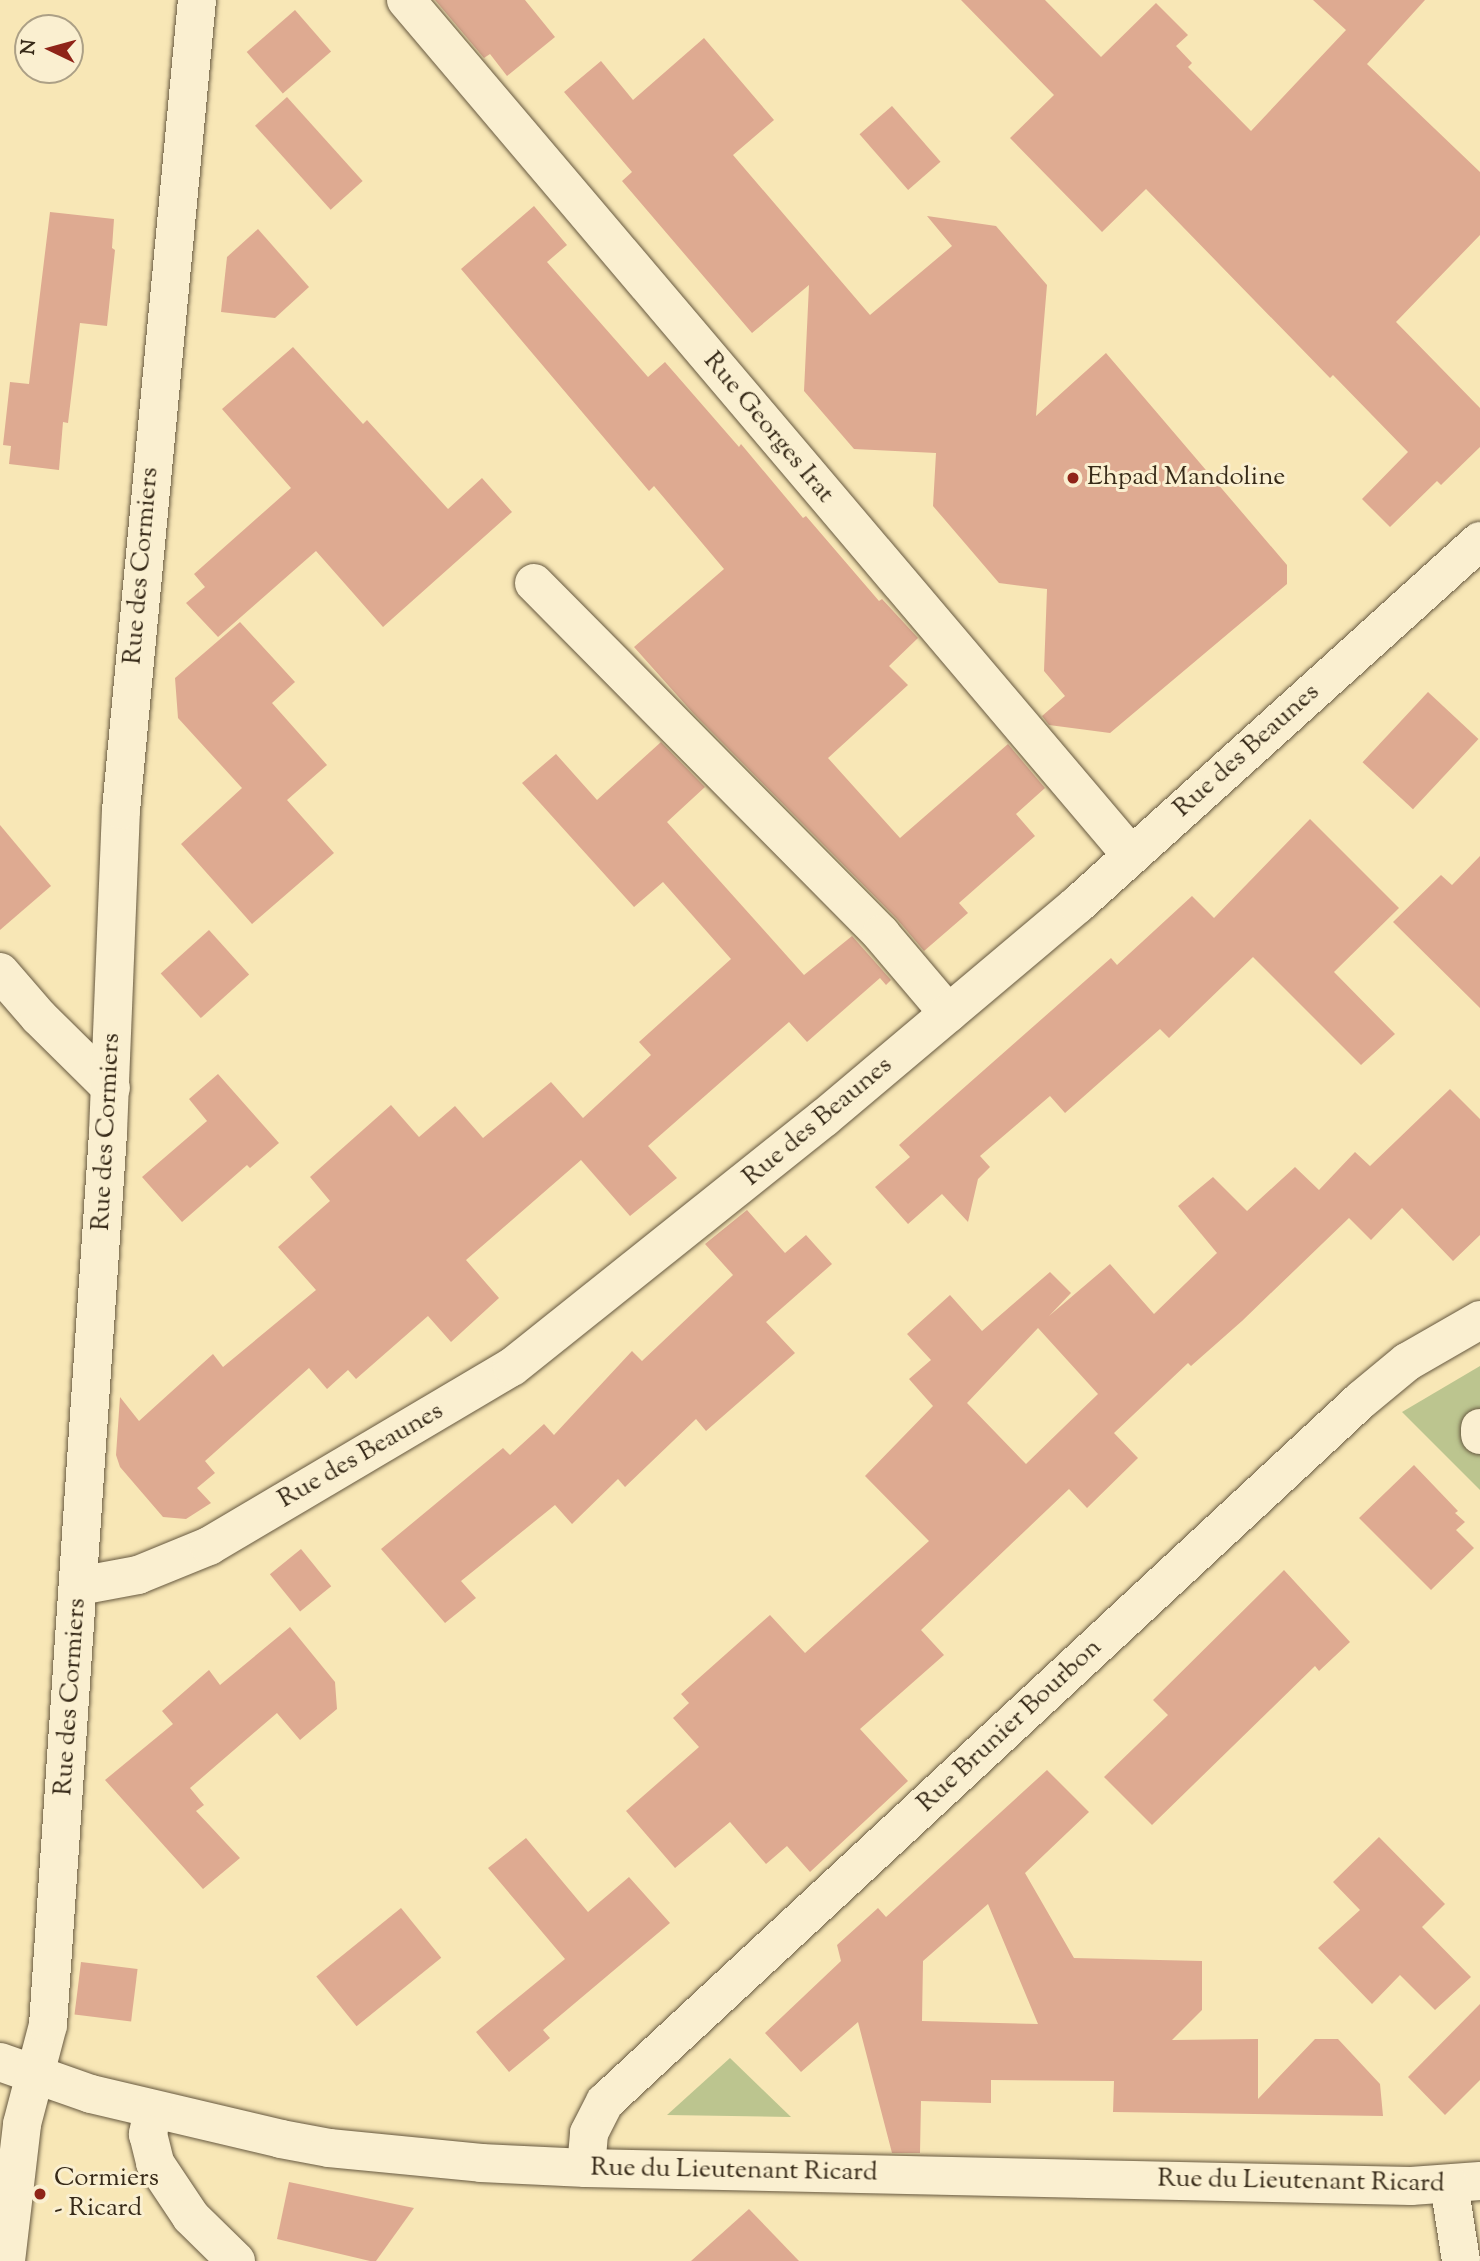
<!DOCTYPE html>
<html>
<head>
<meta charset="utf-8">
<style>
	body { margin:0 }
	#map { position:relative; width:1480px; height:2261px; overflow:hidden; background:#f8e7b6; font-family:"Sorts Mill Goudy",serif }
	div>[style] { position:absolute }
	.green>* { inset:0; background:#bcc58f }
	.building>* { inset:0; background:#deaa91; transform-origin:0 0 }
	.roads { filter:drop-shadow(0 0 2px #675940) drop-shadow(0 0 2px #675940) }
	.minor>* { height:38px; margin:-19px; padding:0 19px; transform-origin:19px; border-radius:19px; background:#faefd0 }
	.dots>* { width:19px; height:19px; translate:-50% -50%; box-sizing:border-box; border:4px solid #faefd0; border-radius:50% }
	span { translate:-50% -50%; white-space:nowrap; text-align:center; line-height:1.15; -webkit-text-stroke:6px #faefd0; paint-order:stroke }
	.street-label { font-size:26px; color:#372a18 }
	.poi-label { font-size:26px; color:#372a18 }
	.left { translate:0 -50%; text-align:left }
	.north { position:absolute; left:14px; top:14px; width:70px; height:70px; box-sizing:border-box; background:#faefd0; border:2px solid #aca086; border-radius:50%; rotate:275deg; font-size:19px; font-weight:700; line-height:28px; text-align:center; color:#372a18 }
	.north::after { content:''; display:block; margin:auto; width:24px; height:32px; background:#8f2418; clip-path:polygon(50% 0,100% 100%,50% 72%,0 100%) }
</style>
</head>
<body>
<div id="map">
	<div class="green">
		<div style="clip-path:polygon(1480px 1366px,1480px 1490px,1402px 1412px)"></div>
		<div style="clip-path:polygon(730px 2058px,791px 2117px,667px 2115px)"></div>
	</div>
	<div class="building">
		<div style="clip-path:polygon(435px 0,525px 0,555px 37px,507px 76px,490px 54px,484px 58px)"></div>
		<div style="clip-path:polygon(961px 0,1045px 0,1101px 57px,1156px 3px,1188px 35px,1176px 46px,1192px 63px,1188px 67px,1251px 131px,1346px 30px,1313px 0,1425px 0,1367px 64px,1480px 172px,1480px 235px,1396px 322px,1480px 408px,1480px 447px,1441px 485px,1437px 481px,1390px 527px,1362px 499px,1408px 452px,1333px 375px,1330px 378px,1146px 189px,1102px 232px,1010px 138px,1054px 95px)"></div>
		<div style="left:295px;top:10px;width:55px;height:64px;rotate:49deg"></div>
		<div style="clip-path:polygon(704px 38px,774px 120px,733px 155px,870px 315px,952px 246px,927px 216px,996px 226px,1047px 285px,1036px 416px,1106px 353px,1287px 565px,1287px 584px,1110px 733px,1049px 725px,1042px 716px,1065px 696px,1044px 671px,1047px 589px,999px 583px,933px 506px,936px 453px,854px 449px,804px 391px,809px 285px,752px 333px,622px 181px,632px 172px,564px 92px,601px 61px,633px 100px)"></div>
		<div style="left:287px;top:97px;width:113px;height:43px;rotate:48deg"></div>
		<div style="left:892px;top:106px;width:74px;height:43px;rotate:49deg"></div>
		<div style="clip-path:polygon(534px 206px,567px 245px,547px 262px,648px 377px,665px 362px,739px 447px,741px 444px,803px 518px,806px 516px,879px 601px,882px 599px,918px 638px,889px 666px,908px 685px,828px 758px,900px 838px,1008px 744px,1045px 788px,1016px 814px,1035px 836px,959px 903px,968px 913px,924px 951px,897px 919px,693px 713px,634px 647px,724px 569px,654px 486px,649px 491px,461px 269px)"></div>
		<div style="clip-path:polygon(50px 212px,114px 219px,112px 248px,115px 250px,107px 326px,80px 323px,68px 423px,63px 422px,59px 470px,9px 464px,11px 446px,3px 445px,10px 382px,29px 384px)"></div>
		<div style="clip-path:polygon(258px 229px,309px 287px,275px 318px,221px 312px,227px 257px)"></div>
		<div style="clip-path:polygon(293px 347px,363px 424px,367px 420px,448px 509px,482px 478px,512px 512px,383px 627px,316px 551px,218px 637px,186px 603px,205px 587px,194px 574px,291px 488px,222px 409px)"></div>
		<div style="clip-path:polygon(240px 622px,295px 682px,272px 703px,327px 765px,287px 800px,334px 853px,252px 924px,181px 844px,242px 788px,178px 718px,175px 678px)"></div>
		<div style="left:1428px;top:692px;width:69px;height:96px;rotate:43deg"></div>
		<div style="clip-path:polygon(661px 742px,705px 787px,667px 822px,804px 975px,852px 936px,891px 980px,886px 985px,880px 978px,807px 1042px,789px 1022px,648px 1146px,677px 1178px,630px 1216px,581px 1160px,466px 1260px,499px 1298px,451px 1342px,428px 1316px,356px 1379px,348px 1370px,327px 1389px,309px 1368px,205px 1461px,215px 1473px,197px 1488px,211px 1503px,186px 1519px,163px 1517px,120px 1467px,116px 1455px,120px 1397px,139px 1421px,213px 1354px,223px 1367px,316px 1290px,278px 1247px,330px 1201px,310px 1177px,391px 1105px,419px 1137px,455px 1106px,483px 1138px,551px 1082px,583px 1118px,651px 1055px,639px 1042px,731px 959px,663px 882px,634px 907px,522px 783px,556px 754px,597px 800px)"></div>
		<div style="clip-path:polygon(1310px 819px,1399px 908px,1334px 972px,1395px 1034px,1361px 1065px,1253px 957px,1169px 1038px,1160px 1029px,1065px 1113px,1050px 1096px,980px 1156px,990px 1167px,978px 1179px,968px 1222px,942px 1194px,908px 1224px,875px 1187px,910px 1157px,899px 1145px,1111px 958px,1117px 965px,1192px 896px,1214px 918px)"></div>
		<div style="clip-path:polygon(0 825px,51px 886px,0 930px)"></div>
		<div style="clip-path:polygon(1480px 856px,1480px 1008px,1393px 922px,1441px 875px,1452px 885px)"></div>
		<div style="left:209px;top:930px;width:60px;height:65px;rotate:48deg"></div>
		<div style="clip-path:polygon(218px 1074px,279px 1143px,250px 1168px,247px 1165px,182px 1222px,142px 1177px,207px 1121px,189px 1099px)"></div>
		<div style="clip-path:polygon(evenodd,1450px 1089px,1480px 1119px,1480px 1235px,1453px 1261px,1402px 1208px,1371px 1240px,1349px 1218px,1242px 1321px,1191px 1366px,1188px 1363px,1114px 1433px,1138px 1458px,1087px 1508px,1069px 1489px,921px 1630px,944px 1655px,860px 1729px,908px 1781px,810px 1872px,787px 1846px,766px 1864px,730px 1822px,675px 1868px,626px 1811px,699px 1747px,673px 1718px,689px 1703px,681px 1694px,770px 1615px,805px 1653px,929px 1541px,865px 1476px,933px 1406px,909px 1379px,931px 1360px,907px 1334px,950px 1295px,982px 1331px,1050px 1272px,1071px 1293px,1049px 1316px,1110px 1264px,1154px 1314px,1217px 1253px,1178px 1206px,1213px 1177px,1247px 1211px,1295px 1167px,1319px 1190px,1355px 1152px,1370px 1166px,1450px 1089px,1038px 1328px,1098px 1394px,1026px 1464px,967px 1403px,1038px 1328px)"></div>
		<div style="clip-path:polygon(747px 1210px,785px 1253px,806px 1235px,832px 1264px,766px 1322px,795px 1353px,706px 1431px,696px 1419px,625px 1487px,618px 1479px,572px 1524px,555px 1505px,461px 1581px,476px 1598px,445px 1623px,381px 1549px,503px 1448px,510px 1455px,544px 1424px,554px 1435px,632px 1351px,642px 1361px,733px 1275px,705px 1244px)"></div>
		<div style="clip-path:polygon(1414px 1465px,1458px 1511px,1455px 1513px,1465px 1522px,1456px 1530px,1474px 1548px,1431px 1590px,1359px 1518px)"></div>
		<div style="left:301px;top:1549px;width:48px;height:40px;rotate:51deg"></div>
		<div style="clip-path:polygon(1284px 1570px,1350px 1642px,1319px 1671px,1315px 1666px,1152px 1825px,1104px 1777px,1168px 1715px,1153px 1700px)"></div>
		<div style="clip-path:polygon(290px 1627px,335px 1682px,337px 1709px,300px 1740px,277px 1713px,190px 1788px,204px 1805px,196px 1811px,240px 1858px,203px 1889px,105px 1780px,173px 1724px,162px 1711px,209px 1670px,220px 1685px)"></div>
		<div style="clip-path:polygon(evenodd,1047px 1770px,1089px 1812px,1025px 1873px,1074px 1958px,1202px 1961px,1202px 2010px,1172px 2040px,1258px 2039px,1258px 2099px,1315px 2039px,1338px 2039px,1380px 2084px,1383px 2116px,1113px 2112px,1114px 2081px,991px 2080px,991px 2103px,921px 2101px,920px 2153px,892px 2153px,858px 2022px,801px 2072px,765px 2033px,841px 1961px,837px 1945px,878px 1908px,886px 1917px,1047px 1770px,988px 1904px,1038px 2024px,922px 2021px,923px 1961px,988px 1904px)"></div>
		<div style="clip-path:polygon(1379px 1837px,1445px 1904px,1422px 1927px,1471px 1977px,1435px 2010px,1400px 1975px,1372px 2004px,1318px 1948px,1360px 1910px,1333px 1882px)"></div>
		<div style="clip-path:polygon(526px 1838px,588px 1912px,629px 1877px,670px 1923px,543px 2030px,550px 2038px,509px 2072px,476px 2032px,565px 1959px,488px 1868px)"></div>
		<div style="left:401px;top:1908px;width:64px;height:109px;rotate:51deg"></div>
		<div style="left:81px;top:1962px;width:57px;height:53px;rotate:7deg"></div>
		<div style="clip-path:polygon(1480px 2004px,1480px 2080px,1445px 2115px,1408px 2077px)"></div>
		<div style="clip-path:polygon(289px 2182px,414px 2208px,376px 2261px,370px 2261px,277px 2239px)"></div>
		<div style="clip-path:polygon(749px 2209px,799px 2261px,691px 2261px)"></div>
	</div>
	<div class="roads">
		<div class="minor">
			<div style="left:406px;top:0;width:1121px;rotate:49.7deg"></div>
			<div style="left:534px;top:583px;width:494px;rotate:45.3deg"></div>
			<div style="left:881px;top:934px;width:104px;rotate:49.7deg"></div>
			<div style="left:0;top:972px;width:60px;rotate:49.1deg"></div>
			<div style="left:39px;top:1017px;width:101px;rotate:44.6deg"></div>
			<div style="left:1480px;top:1428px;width:7px;rotate:90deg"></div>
			<div style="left:79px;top:1586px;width:60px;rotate:-10.6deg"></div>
			<div style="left:138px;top:1575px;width:77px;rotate:-22.2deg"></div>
			<div style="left:209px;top:1546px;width:352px;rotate:-30.6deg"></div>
			<div style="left:512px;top:1367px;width:399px;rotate:-38.6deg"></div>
			<div style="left:824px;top:1118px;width:331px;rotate:-40.1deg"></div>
			<div style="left:1077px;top:905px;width:543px;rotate:-42.09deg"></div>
			<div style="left:0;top:2062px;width:96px;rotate:19.4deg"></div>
			<div style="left:91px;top:2094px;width:195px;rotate:13.3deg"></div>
			<div style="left:281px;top:2139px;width:49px;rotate:10.6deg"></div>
			<div style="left:329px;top:2148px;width:153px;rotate:5.6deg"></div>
			<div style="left:481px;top:2163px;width:105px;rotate:2.7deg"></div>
			<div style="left:586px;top:2168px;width:825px;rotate:1.25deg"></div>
			<div style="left:1411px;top:2186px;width:69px;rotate:-4.1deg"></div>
			<div style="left:153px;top:2110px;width:25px;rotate:102deg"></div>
			<div style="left:148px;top:2134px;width:30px;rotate:76deg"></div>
			<div style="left:155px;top:2163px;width:65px;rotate:56.3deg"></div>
			<div style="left:191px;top:2217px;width:63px;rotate:44.4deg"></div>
			<div style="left:586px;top:2168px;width:35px;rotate:-85deg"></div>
			<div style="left:589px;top:2133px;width:35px;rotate:-63deg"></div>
			<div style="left:605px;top:2102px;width:1032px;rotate:-42.88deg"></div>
			<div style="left:1361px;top:1400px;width:60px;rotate:-39.6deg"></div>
			<div style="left:1407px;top:1362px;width:84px;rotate:-29.9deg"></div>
			<div style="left:1449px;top:2184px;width:78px;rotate:81.1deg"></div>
			<div style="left:6px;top:2261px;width:138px;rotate:-83.3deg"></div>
			<div style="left:22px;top:2124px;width:102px;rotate:-75.3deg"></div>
			<div style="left:48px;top:2025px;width:894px;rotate:-86.15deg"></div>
			<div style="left:108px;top:1133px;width:323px;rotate:-87.7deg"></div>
			<div style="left:121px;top:810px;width:814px;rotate:-84.64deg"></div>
		</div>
	</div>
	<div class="dots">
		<div style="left:1073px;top:478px;background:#8f2418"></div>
		<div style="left:40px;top:2194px;background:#8f2418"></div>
	</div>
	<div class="street-label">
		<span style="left:768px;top:428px;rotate:50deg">Rue Georges Irat</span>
		<span style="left:142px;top:566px;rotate:-85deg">Rue des Cormiers</span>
		<span style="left:1247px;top:751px;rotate:-42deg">Rue des Beaunes</span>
		<span style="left:818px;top:1122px;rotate:-40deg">Rue des Beaunes</span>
		<span style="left:107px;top:1132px;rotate:-87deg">Rue des Cormiers</span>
		<span style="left:361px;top:1456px;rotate:-30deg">Rue des Beaunes</span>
		<span style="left:71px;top:1697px;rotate:-86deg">Rue des Cormiers</span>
		<span style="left:1010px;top:1726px;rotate:-43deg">Rue Brunier Bourbon</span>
		<span style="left:734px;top:2171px;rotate:1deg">Rue du Lieutenant Ricard</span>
		<span style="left:1301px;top:2182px;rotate:1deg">Rue du Lieutenant Ricard</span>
	</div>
	<div class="poi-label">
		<span class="left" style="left:1087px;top:478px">Ehpad Mandoline</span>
		<span class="left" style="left:54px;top:2194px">Cormiers<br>- Ricard</span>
	</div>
	<div class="north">N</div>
</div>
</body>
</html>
